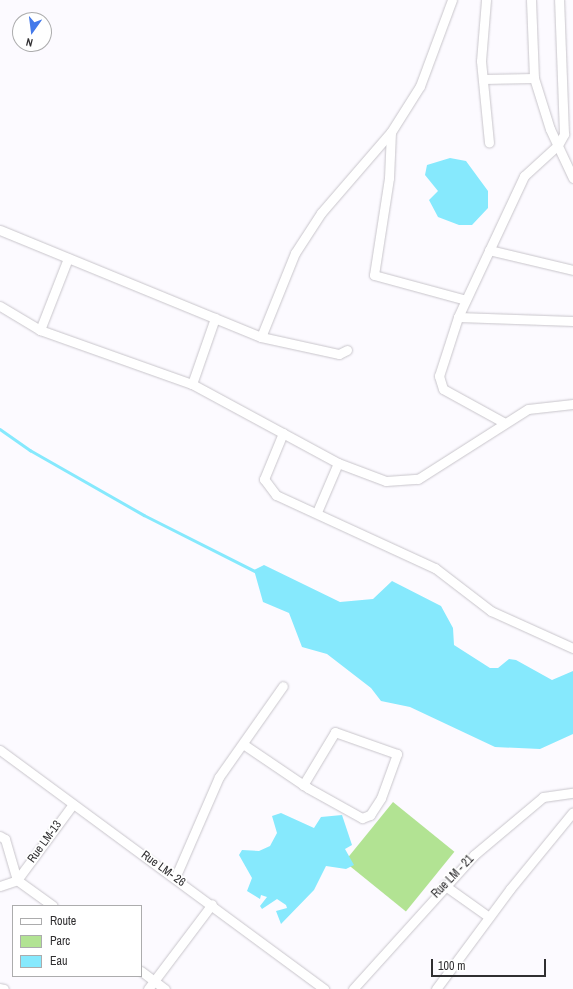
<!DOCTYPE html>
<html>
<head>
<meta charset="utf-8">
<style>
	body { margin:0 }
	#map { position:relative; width:573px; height:989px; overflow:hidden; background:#fcfaff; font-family:"Archivo Narrow",sans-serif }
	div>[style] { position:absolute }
	.green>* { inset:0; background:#b2e393; transform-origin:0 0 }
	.water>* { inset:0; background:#86e9fd }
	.stream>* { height:2.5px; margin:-1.25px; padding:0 1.25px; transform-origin:1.25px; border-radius:1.25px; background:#86e9fd }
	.roads { filter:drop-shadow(0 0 1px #c8c5cb) drop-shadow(0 0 1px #c8c5cb) }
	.minor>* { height:9px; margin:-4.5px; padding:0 4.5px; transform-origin:4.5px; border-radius:4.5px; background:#fff }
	span { translate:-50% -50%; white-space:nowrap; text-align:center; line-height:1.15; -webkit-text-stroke:3.5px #fff; paint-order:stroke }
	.street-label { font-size:12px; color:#302f31 }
	.legend { position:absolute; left:12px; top:905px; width:130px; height:72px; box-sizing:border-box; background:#fff; border:1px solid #acacad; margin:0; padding:5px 7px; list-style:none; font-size:12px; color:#302f31 }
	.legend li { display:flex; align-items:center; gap:8px; height:20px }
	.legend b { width:20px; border:1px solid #acacad }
	.north { position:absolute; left:12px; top:12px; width:40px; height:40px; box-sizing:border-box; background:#fff; border:1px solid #acacad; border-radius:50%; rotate:194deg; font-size:11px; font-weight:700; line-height:16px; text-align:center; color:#302f31 }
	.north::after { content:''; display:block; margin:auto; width:14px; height:18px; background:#4379ea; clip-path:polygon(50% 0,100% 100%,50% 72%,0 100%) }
	.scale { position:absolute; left:431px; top:959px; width:115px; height:18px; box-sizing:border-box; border:2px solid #302f31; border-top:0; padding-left:5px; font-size:12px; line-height:14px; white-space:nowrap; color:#302f31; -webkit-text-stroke:3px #fff; paint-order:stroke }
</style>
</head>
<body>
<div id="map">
	<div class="green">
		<div style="left:393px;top:802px;width:79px;height:77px;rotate:39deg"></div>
	</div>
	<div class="water">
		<div style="clip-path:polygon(450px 158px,466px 161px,488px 191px,488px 208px,472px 225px,459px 225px,438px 217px,429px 200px,438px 191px,425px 175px,427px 165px)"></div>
		<div style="clip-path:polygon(264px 565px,340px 602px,373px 599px,392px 581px,441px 606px,453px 628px,454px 645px,490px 668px,498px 668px,509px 659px,516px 660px,552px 680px,573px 671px,573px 734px,540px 749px,495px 747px,410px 707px,381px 701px,371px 688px,327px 654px,302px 647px,289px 613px,263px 602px,254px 570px)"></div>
		<div style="clip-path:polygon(281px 813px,314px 828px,321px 817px,342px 815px,352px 845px,345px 849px,354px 865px,346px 869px,326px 866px,314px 890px,281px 924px,276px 911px,287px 908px,286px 905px,277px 899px,262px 909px,260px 906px,267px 897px,261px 895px,260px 899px,247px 891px,252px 878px,239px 855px,242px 850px,259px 851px,270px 846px,277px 833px,272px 816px)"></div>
	</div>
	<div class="stream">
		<div style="left:0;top:429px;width:37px;rotate:35deg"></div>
		<div style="left:30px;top:450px;width:131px;rotate:29.7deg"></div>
		<div style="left:144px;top:515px;width:127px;rotate:26.8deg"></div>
	</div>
	<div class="roads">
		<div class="minor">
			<div style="left:486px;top:0;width:61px;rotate:94.7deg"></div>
			<div style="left:481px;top:61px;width:82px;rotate:84.4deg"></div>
			<div style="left:531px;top:0;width:78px;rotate:87.8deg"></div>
			<div style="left:534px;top:78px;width:53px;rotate:72.6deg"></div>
			<div style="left:550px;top:129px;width:54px;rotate:64.9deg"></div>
			<div style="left:483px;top:79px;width:51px;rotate:-1.1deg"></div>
			<div style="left:391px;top:132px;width:46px;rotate:92.5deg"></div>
			<div style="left:389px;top:178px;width:98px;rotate:98.8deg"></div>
			<div style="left:374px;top:275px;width:95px;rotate:15.2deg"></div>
			<div style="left:0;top:230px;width:282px;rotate:22.3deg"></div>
			<div style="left:261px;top:337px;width:80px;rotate:12.3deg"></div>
			<div style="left:339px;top:354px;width:9px;rotate:-27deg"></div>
			<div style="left:489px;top:250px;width:86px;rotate:13.4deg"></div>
			<div style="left:0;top:306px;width:47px;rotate:31deg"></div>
			<div style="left:40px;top:330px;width:161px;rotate:19.6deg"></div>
			<div style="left:192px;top:384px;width:166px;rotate:28.4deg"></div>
			<div style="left:338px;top:463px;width:51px;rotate:20.6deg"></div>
			<div style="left:386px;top:481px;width:32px;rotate:-4deg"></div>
			<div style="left:418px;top:479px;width:130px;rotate:-32.5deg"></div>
			<div style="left:528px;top:409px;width:45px;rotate:-6.3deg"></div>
			<div style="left:458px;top:317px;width:115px;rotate:2deg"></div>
			<div style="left:40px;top:330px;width:77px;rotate:-68.7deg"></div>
			<div style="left:261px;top:337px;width:91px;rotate:-68deg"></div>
			<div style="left:295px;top:253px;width:48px;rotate:-57deg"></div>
			<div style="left:321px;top:213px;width:107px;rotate:-49.2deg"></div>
			<div style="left:391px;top:132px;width:54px;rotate:-57.8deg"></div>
			<div style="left:420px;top:86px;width:92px;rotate:-69.6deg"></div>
			<div style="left:192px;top:384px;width:70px;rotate:-70.8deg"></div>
			<div style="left:503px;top:422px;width:68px;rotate:-151.2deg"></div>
			<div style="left:443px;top:389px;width:14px;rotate:-107deg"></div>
			<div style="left:439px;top:376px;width:62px;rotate:-72.1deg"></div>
			<div style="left:458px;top:317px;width:156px;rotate:-64.9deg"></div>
			<div style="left:524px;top:176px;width:46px;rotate:-42.4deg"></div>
			<div style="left:558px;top:145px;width:13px;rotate:-61deg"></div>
			<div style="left:564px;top:134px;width:134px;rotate:-92.1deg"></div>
			<div style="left:283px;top:433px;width:50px;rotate:112.4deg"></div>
			<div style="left:264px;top:479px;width:20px;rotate:53deg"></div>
			<div style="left:276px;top:495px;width:175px;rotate:24.7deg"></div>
			<div style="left:435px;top:568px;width:71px;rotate:37.5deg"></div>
			<div style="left:491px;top:611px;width:90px;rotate:24.3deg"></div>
			<div style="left:317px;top:512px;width:53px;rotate:-66.8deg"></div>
			<div style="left:243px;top:744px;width:78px;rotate:34.1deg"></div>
			<div style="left:308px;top:788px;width:62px;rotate:29.1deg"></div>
			<div style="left:362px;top:818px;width:9px;rotate:-21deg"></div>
			<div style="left:370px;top:815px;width:20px;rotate:-57deg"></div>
			<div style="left:381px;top:798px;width:47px;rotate:-70deg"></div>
			<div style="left:397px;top:754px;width:66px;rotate:-160.5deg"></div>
			<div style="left:335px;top:732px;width:62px;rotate:121.1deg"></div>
			<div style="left:0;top:750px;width:403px;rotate:36.4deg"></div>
			<div style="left:0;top:836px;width:6px;rotate:31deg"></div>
			<div style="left:5px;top:839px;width:43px;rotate:73.7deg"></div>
			<div style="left:17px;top:880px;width:44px;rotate:35.8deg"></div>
			<div style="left:175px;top:878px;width:110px;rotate:-66.5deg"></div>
			<div style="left:219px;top:777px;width:111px;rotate:-54.9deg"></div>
			<div style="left:17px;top:880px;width:94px;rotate:-53.6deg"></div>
			<div style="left:444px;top:885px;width:55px;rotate:35.4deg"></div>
			<div style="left:0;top:886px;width:18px;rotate:-19deg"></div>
			<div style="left:141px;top:971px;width:30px;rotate:37deg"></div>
			<div style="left:0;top:988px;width:4px;rotate:14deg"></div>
			<div style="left:148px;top:989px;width:106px;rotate:-53deg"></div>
			<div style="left:353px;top:989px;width:181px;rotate:-47.9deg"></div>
			<div style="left:474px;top:855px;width:90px;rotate:-40deg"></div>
			<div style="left:543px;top:797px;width:30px;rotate:-8deg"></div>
			<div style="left:436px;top:989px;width:124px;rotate:-53.5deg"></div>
			<div style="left:510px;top:889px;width:99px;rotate:-50.7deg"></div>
		</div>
	</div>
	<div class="street-label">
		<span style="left:45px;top:842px;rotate:-54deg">Rue LM-13</span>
		<span style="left:163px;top:869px;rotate:36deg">Rue LM- 26</span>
		<span style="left:453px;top:877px;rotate:-46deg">Rue LM - 21</span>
	</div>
	<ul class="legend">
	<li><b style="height:5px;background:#fff"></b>Route</li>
	<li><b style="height:11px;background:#b2e393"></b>Parc</li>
	<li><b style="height:11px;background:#86e9fd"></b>Eau</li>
	</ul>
	<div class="north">N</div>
	<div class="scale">100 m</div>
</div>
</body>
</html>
